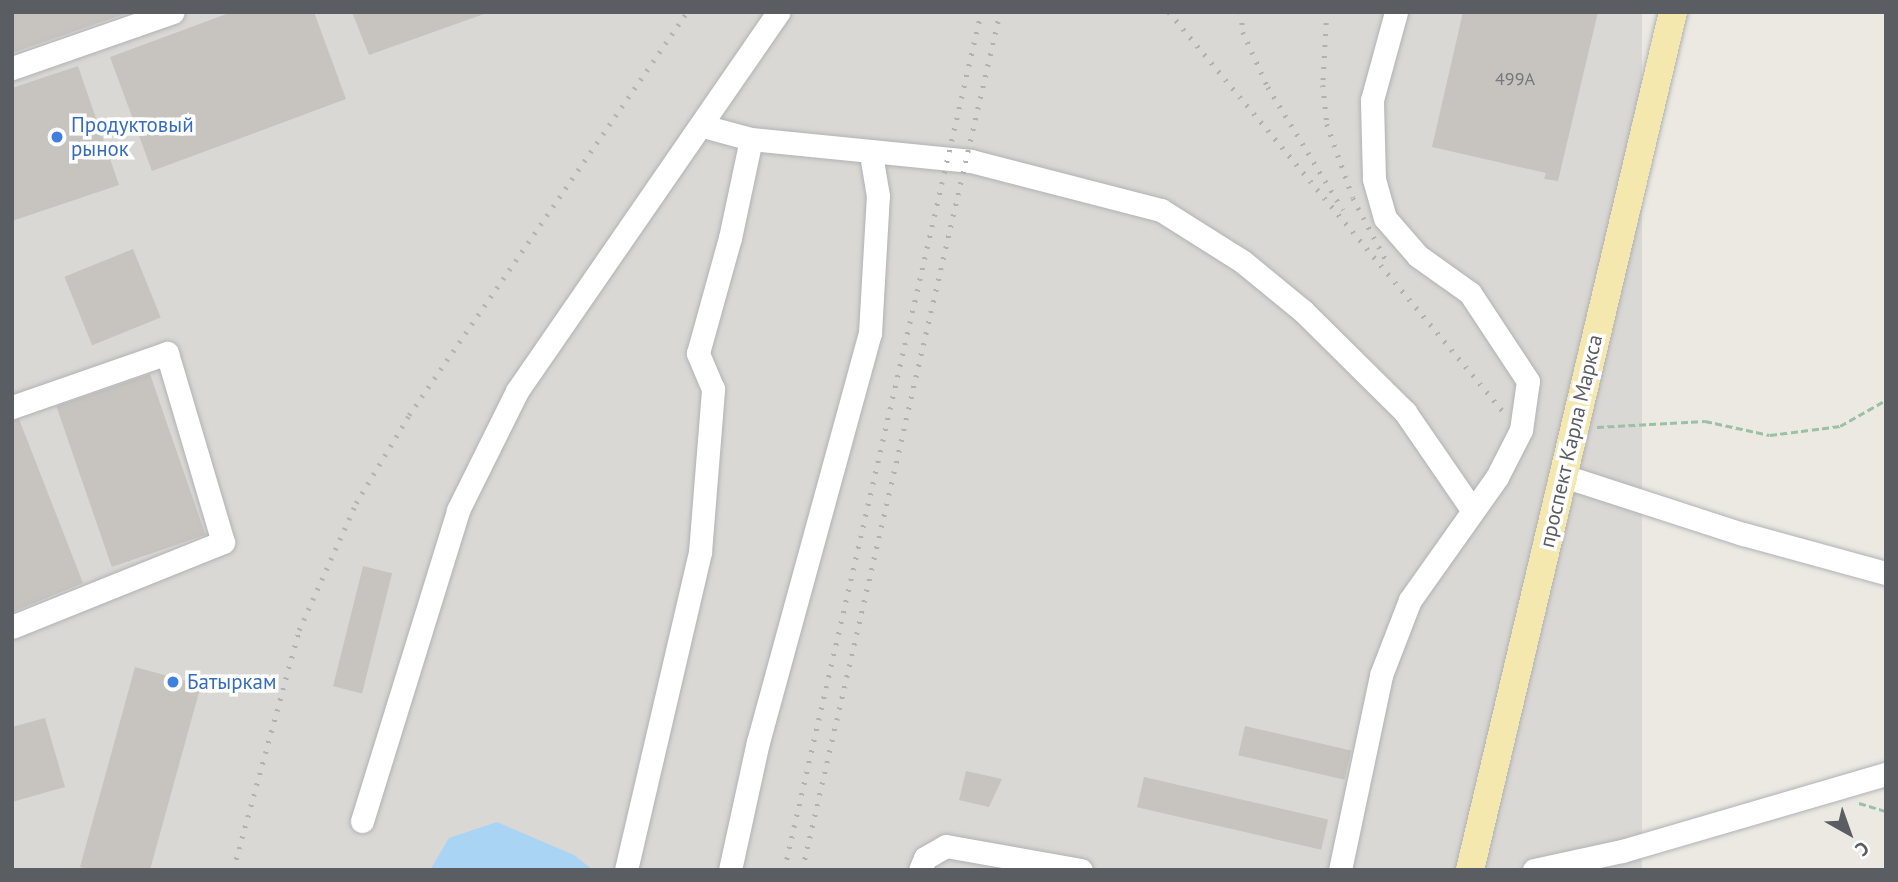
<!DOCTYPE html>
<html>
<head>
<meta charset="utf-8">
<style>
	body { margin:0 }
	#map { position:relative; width:1898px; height:882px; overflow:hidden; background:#ebe9e2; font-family:"PT Sans",sans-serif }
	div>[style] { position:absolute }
	.industrial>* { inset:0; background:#dad8d4; transform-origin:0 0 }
	.water>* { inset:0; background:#aad4f3 }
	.building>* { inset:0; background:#c7c4bf; transform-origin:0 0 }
	.path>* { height:2.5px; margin-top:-1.25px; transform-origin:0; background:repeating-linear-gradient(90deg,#9bc0a6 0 7px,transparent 0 10.5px) }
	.roads { filter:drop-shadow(0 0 2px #afb2b6) drop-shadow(0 0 2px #afb2b6) }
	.minor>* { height:23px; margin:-11.5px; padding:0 11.5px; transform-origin:11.5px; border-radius:11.5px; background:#fff }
	.major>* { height:28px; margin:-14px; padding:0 14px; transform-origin:14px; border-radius:14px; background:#f4e8af }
	.rail>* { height:4.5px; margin-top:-2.25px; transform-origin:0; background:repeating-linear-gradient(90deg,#b0b1b1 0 2px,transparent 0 11px) }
	.dots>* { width:19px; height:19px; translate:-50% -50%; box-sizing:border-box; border:4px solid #fff; border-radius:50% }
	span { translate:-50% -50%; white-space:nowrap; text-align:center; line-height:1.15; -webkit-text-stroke:7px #fff; paint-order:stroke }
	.number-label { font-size:18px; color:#757778 }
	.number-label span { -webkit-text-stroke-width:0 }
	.shop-label { font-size:21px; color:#366cbe }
	.left { translate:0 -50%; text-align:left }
	.street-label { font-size:21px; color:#5a5d61 }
	.frame { position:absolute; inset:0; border:14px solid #5a5d61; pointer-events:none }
	.north { position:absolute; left:1814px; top:798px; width:70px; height:70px; -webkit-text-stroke:5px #fff; paint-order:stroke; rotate:140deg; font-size:19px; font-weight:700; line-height:28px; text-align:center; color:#5a5d61 }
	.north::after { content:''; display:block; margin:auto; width:24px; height:32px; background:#5a5d61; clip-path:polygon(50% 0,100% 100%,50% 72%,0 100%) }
</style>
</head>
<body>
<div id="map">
	<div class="industrial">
		<div style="left:12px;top:12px;width:1630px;height:858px"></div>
	</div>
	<div class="water">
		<div style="clip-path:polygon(497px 822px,574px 855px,593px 870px,430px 870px,449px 838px)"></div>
	</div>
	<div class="building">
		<div style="clip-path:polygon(12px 12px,130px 12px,12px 53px)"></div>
		<div style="clip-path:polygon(232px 12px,314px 12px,346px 99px,152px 171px,110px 57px)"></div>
		<div style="clip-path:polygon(352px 12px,484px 12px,484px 14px,369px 55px)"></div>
		<div style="clip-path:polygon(1463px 12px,1598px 12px,1558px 181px,1544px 179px,1546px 173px,1432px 147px)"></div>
		<div style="clip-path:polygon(78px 66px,119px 185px,12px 221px,12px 88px)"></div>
		<div style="left:133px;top:249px;width:74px;height:74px;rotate:68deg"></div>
		<div style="left:150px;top:374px;width:170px;height:99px;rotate:71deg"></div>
		<div style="clip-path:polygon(19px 419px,83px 583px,12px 612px,12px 421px)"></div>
		<div style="left:363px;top:566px;width:30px;height:124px;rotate:14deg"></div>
		<div style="clip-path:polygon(135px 667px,201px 685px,150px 870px,90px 870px,80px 867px)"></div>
		<div style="clip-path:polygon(45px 718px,65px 787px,12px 802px,12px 727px)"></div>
		<div style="left:1245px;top:726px;width:109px;height:30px;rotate:13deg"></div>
		<div style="clip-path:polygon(966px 771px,1002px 779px,989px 807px,959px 800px)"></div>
		<div style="left:1144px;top:777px;width:189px;height:31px;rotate:13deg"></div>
	</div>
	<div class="path">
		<div style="left:1597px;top:427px;width:108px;rotate:-3.2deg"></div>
		<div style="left:1705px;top:421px;width:66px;rotate:12.2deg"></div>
		<div style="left:1770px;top:435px;width:71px;rotate:-7.3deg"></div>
		<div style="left:1840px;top:426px;width:53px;rotate:-29.5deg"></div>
		<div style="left:1859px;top:803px;width:28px;rotate:17deg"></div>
	</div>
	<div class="roads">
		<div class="minor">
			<div style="left:12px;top:68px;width:170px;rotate:-19.2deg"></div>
			<div style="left:703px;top:126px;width:50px;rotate:15.2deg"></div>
			<div style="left:751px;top:139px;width:221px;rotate:5.7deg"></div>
			<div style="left:971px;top:161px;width:196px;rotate:14.5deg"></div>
			<div style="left:1161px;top:210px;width:96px;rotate:32.2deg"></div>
			<div style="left:1242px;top:261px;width:79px;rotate:39.3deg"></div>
			<div style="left:1303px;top:311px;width:144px;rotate:44.7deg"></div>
			<div style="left:1405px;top:412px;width:116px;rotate:55.5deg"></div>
			<div style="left:12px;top:407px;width:164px;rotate:-19.2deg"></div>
			<div style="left:167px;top:353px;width:197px;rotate:73.5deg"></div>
			<div style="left:223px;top:542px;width:227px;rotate:158.1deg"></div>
			<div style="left:1561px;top:475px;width:191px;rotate:18deg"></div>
			<div style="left:1743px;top:534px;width:148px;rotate:15.3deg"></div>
			<div style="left:362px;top:821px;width:325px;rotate:-72.8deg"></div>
			<div style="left:458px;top:510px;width:133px;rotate:-63.6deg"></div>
			<div style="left:517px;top:391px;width:460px;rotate:-55.4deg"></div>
			<div style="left:626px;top:870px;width:326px;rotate:-76.9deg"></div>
			<div style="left:700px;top:552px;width:164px;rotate:-85.4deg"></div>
			<div style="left:713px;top:389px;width:39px;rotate:-113deg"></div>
			<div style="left:698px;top:353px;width:119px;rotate:-74.5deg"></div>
			<div style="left:730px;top:238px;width:101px;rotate:-78deg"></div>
			<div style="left:730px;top:870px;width:131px;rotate:-77.7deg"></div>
			<div style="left:758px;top:742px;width:424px;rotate:-74.7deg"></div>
			<div style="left:870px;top:333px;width:137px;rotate:-86.7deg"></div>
			<div style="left:878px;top:196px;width:43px;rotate:-99.5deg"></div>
			<div style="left:920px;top:870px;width:13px;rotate:-67deg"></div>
			<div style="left:925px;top:858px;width:24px;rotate:-30deg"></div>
			<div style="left:946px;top:846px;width:137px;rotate:10.1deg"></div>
			<div style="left:1340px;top:870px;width:199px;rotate:-78.1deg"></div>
			<div style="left:1381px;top:675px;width:80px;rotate:-68.9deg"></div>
			<div style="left:1410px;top:600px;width:151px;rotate:-54.7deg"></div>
			<div style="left:1497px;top:477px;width:53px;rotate:-62.9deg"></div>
			<div style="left:1521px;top:430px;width:49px;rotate:-81.9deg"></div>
			<div style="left:1528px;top:381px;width:105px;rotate:-123.4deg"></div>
			<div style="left:1470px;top:293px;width:64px;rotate:-144.6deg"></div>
			<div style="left:1418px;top:256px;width:50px;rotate:-131deg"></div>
			<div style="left:1385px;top:218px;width:41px;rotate:-105.8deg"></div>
			<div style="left:1374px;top:179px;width:79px;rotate:-91.5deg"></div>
			<div style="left:1372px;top:100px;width:91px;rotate:-74.7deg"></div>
			<div style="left:1534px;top:870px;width:90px;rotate:-12.2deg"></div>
			<div style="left:1622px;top:851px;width:275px;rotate:-16.3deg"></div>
		</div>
		<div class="major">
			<div style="left:1470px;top:870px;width:882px;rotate:-76.69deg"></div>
		</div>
	</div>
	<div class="rail">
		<div style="left:1169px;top:12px;width:527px;rotate:50.08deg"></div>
		<div style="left:1241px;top:12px;width:20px;rotate:84deg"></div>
		<div style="left:1243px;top:32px;width:60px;rotate:65.6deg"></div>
		<div style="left:1268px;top:87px;width:144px;rotate:58.6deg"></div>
		<div style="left:1327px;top:12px;width:73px;rotate:93.1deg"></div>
		<div style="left:1323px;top:85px;width:39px;rotate:84deg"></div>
		<div style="left:1327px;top:124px;width:78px;rotate:70.6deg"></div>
		<div style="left:1353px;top:198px;width:72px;rotate:62deg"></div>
		<div style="left:233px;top:870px;width:249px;rotate:-74.6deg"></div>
		<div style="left:299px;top:630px;width:139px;rotate:-65.8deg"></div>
		<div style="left:356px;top:503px;width:103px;rotate:-58.9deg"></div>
		<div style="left:409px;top:415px;width:490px;rotate:-55.4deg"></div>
		<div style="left:784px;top:870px;width:880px;rotate:-77.07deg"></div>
		<div style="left:802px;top:870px;width:881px;rotate:-77.01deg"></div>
	</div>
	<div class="dots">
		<div style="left:57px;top:137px;background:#3f7fe0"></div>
		<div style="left:173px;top:682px;background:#3f7fe0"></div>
	</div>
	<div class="number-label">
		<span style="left:1515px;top:79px">499А</span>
	</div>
	<div class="shop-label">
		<span class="left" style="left:71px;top:137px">Продуктовый<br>рынок</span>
		<span class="left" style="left:187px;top:682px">Батыркам</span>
	</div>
	<div class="street-label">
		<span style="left:1571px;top:441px;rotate:-77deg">проспект Карла Маркса</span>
	</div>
	<div class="frame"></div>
	<div class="north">С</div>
</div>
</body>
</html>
